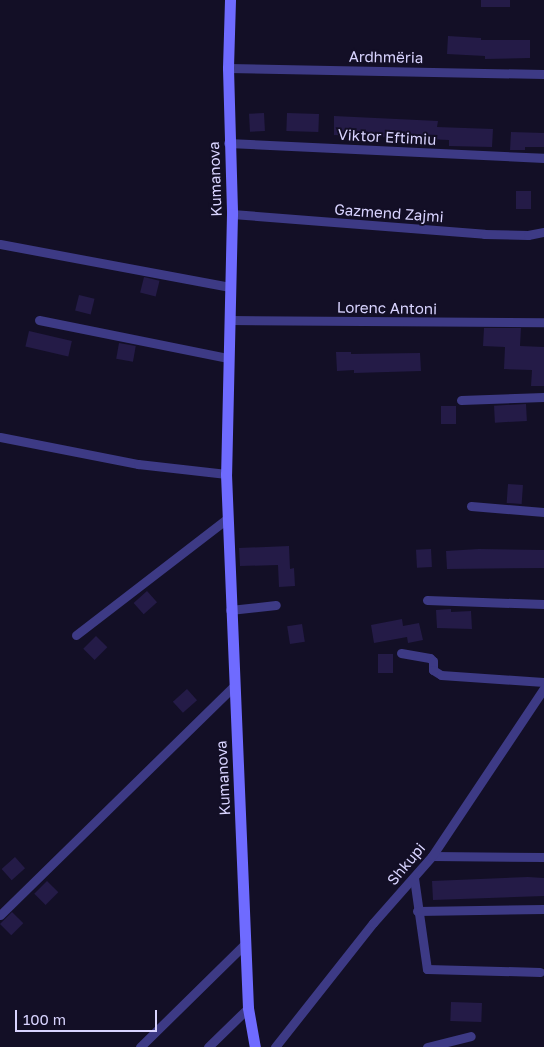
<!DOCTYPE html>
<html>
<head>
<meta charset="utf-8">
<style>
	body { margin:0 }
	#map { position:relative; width:544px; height:1047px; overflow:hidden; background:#130f26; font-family:"Golos Text",sans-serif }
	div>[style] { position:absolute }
	.building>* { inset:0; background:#241b47; transform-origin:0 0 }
	.street>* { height:9px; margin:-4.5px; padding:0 4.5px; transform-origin:4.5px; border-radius:4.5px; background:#3d3a85 }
	.secondary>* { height:11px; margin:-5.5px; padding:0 5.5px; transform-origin:5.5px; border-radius:5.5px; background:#6f6bff }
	span { translate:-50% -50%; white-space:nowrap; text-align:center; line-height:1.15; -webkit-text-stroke:4px #130f26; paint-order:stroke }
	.street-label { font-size:15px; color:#d9d4ff }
	.scale { position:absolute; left:15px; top:1010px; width:142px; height:22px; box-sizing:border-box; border:2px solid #d9d4ff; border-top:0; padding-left:6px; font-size:15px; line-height:18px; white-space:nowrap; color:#d9d4ff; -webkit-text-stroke:4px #130f26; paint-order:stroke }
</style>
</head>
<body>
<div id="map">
	<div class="building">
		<div style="left:481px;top:0;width:29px;height:7px"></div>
		<div style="clip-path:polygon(448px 36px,481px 38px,481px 40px,530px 40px,530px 58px,485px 59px,485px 56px,447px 54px)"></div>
		<div style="left:264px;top:113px;width:18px;height:15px;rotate:87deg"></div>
		<div style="left:287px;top:113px;width:32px;height:18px;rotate:2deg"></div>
		<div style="clip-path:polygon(334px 116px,438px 121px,437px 127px,493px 129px,492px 147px,449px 146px,449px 140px,334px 135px)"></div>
		<div style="clip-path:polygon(511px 132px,544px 133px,544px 147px,525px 147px,525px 150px,510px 150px)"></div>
		<div style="left:516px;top:191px;width:15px;height:18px"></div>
		<div style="left:144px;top:277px;width:16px;height:16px;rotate:14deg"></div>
		<div style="left:79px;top:295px;width:16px;height:16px;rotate:14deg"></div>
		<div style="clip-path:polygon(484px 328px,521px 328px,520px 346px,544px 347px,544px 386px,531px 386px,532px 370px,504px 369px,505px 347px,483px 346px)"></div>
		<div style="left:29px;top:331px;width:44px;height:16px;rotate:13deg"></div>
		<div style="left:119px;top:343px;width:17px;height:16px;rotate:10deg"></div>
		<div style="clip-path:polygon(336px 352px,351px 352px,351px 354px,420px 353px,421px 371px,354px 373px,354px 370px,337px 371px)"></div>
		<div style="left:526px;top:404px;width:17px;height:32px;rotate:87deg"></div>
		<div style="left:441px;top:406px;width:15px;height:18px"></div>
		<div style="left:508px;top:484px;width:15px;height:19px;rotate:4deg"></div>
		<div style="clip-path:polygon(289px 546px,290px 569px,294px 568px,295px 586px,279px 587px,278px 565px,240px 566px,239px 548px)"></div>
		<div style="left:431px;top:549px;width:18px;height:15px;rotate:87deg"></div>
		<div style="clip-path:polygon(479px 549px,544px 550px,544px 568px,447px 569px,446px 551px)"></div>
		<div style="left:147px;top:591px;width:15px;height:18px;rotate:48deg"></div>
		<div style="clip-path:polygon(451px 609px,451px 612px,471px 611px,472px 629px,437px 628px,436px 610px)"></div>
		<div style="clip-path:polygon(402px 619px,403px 626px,419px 623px,423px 640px,408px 643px,407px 637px,374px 643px,371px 625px)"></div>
		<div style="left:302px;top:624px;width:18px;height:15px;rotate:81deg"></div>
		<div style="left:96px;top:636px;width:16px;height:18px;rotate:45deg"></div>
		<div style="left:378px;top:654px;width:15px;height:19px"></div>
		<div style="left:187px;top:689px;width:15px;height:19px;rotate:48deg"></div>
		<div style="left:15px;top:857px;width:15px;height:18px;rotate:48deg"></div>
		<div style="clip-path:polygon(528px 877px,544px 878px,544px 896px,433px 900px,432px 881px)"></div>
		<div style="left:47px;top:881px;width:16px;height:18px;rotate:45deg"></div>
		<div style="left:12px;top:912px;width:16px;height:17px;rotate:45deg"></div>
		<div style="left:451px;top:1002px;width:31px;height:19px;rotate:2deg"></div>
	</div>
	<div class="street">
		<div style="left:228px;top:68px;width:316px;rotate:1.1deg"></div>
		<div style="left:228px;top:143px;width:316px;rotate:2.7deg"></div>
		<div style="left:232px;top:214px;width:253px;rotate:4.5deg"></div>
		<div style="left:484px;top:234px;width:44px;rotate:1.3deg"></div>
		<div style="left:528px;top:235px;width:16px;rotate:-11deg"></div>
		<div style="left:0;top:244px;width:234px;rotate:10.6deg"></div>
		<div style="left:39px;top:320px;width:193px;rotate:11.4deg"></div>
		<div style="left:229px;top:320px;width:315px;rotate:0.4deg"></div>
		<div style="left:461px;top:400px;width:83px;rotate:-2.1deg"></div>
		<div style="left:0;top:437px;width:141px;rotate:11.1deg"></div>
		<div style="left:138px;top:464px;width:89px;rotate:6.5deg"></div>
		<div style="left:471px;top:506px;width:73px;rotate:4.7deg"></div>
		<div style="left:427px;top:600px;width:117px;rotate:2deg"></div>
		<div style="left:230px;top:610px;width:46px;rotate:-6.2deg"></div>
		<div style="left:76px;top:635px;width:192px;rotate:-37.6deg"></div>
		<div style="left:401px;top:653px;width:29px;rotate:10deg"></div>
		<div style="left:430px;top:658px;width:4px;rotate:45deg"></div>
		<div style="left:433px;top:661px;width:9px;rotate:90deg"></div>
		<div style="left:433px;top:670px;width:9px;rotate:32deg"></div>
		<div style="left:441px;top:675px;width:103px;rotate:3.9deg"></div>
		<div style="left:432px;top:856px;width:112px;rotate:0.5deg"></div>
		<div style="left:414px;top:878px;width:92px;rotate:81.9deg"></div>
		<div style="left:427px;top:969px;width:113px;rotate:1.5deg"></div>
		<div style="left:417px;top:911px;width:127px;rotate:-0.9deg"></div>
		<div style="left:0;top:915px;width:327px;rotate:-44.4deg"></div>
		<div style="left:140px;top:1047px;width:148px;rotate:-44.5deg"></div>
		<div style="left:208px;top:1047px;width:56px;rotate:-44.3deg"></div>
		<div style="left:275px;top:1047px;width:158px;rotate:-51.7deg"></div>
		<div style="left:373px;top:923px;width:89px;rotate:-48.6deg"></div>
		<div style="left:432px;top:856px;width:202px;rotate:-56.3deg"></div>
		<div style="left:427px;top:1047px;width:45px;rotate:-14deg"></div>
	</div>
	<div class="secondary">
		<div style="left:230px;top:0;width:68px;rotate:91.7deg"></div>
		<div style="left:228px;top:68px;width:146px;rotate:88.4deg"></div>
		<div style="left:232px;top:214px;width:260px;rotate:91.3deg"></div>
		<div style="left:226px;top:474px;width:534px;rotate:87.64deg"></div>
		<div style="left:248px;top:1008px;width:40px;rotate:80deg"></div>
	</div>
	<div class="street-label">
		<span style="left:386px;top:57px;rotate:1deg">Ardhmëria</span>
		<span style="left:387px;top:137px;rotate:3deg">Viktor Eftimiu</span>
		<span style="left:215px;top:179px;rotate:-92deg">Kumanova</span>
		<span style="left:389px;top:213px;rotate:4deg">Gazmend Zajmi</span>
		<span style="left:387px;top:308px;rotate:1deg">Lorenc Antoni</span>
		<span style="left:223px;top:778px;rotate:-93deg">Kumanova</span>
		<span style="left:406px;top:864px;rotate:-50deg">Shkupi</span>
	</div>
	<div class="scale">100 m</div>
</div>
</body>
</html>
